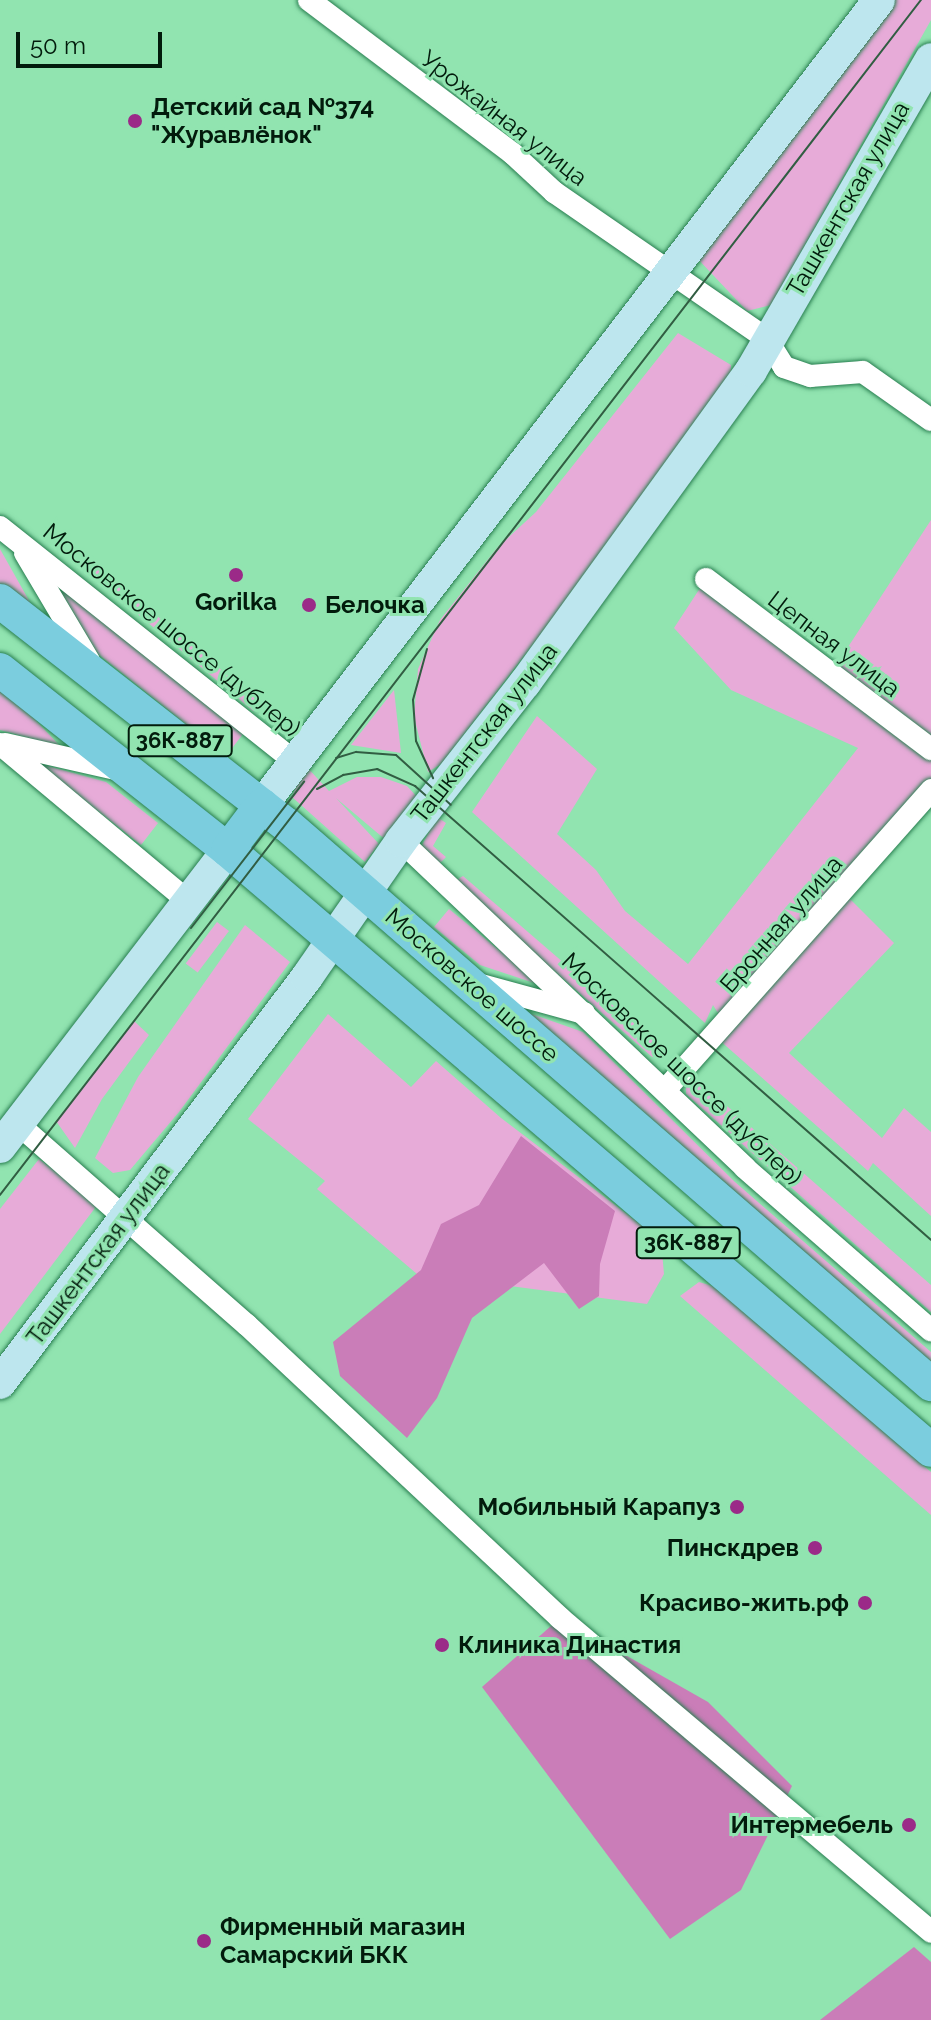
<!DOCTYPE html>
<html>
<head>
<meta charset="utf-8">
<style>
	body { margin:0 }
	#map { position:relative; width:931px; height:2020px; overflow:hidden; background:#91e4b0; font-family:Raleway,sans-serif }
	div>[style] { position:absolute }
	.green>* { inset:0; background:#e7abd8; transform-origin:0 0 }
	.forest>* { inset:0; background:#ca7db8 }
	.roads { filter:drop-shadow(0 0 2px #287e50) drop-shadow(0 0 2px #287e50) }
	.minor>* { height:22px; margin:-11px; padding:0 11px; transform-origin:11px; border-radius:11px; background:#fff }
	.secondary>* { height:32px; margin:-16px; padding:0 16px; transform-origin:16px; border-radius:16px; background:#bde6ee }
	.primary>* { height:34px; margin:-17px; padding:0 17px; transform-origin:17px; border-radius:17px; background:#7bcdde }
	.tram>* { height:2px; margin:-1px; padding:0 1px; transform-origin:1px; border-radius:1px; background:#315d42 }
	.dots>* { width:22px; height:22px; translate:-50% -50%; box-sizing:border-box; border:4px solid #91e4b0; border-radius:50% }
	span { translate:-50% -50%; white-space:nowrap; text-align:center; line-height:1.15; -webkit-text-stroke:6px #91e4b0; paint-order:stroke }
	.shield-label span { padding:2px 6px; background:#91e4b0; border:2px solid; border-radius:6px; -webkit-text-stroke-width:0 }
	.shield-label { font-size:22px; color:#021b0c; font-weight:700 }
	.poi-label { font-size:24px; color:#021b0c; font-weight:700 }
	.left { translate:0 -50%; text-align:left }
	.right { translate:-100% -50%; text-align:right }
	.street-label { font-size:24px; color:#021b0c }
	.scale { position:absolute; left:16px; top:32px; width:146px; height:36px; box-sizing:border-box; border:4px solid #021b0c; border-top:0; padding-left:10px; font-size:24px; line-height:28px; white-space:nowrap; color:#021b0c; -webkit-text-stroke:6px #91e4b0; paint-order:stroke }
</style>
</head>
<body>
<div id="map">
	<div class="green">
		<div style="clip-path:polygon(887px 0,931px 0,931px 20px,771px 305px,747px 311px,696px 257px)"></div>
		<div style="clip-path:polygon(678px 333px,731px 365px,731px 378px,657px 483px,441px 764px,428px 772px,414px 717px,418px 669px,440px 620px,498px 547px,536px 512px)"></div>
		<div style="clip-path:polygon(931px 520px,931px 790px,843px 892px,894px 943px,789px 1053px,882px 1138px,904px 1108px,931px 1132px,931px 1216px,873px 1163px,868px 1171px,717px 1038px,726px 1026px,713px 1005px,705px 1023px,472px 812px,537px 716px,597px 769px,557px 834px,596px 870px,625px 911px,688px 964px,858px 748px,731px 690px,674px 628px,706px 579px,831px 673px)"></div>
		<div style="clip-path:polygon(0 549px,36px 613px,0 584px)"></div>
		<div style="left:88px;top:558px;width:225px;height:11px;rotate:40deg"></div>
		<div style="clip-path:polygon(56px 583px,243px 734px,226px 756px,98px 654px)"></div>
		<div style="clip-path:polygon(0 688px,27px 711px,61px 747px,0 730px)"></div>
		<div style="clip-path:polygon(394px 690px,401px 753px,351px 745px)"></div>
		<div style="clip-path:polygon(37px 763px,106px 782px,158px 823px,141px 845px)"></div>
		<div style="clip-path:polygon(305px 765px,329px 791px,357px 777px,381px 777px,407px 786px,419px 799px,387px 841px,336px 798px,379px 844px,365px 862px,292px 797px)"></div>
		<div style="clip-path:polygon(437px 817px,446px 823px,433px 846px,446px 857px,437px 866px,422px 845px)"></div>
		<div style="clip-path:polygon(463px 876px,637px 1026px,669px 1055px,652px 1057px,453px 882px)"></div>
		<div style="clip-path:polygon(449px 909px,543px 986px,480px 965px,434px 927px)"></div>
		<div style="left:217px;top:922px;width:15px;height:52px;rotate:37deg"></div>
		<div style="clip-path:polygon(245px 925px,290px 962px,179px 1112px,130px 1170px,113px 1173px,95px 1158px,138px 1077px)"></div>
		<div style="clip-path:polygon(529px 1013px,583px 1032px,735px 1182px,931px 1352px,931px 1364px)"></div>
		<div style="clip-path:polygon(328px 1014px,411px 1087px,436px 1061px,501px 1118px,661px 1240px,664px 1274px,647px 1304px,417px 1274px,317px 1189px,325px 1181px,248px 1119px)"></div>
		<div style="clip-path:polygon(134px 1021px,149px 1035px,102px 1099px,75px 1148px,56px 1121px)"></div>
		<div style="clip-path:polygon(686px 1070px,931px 1285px,931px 1312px,686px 1094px)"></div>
		<div style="clip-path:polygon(39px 1159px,98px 1204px,0 1334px,0 1209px)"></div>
		<div style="clip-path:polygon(699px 1282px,716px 1287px,931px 1472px,931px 1515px,680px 1296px)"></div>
	</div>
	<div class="forest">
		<div style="clip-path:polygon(521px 1136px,615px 1211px,600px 1264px,599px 1296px,579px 1309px,544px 1263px,472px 1318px,437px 1398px,407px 1438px,340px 1376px,333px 1342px,421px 1270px,441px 1224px,479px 1205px)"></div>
		<div style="clip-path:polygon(560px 1618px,708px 1702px,792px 1786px,741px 1890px,670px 1939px,482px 1687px)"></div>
		<div style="clip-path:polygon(914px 1947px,931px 1962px,931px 2020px,820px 2020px)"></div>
	</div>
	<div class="roads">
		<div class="minor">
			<div style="left:309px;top:0;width:256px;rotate:37deg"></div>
			<div style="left:513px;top:154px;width:56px;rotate:42.8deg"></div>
			<div style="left:554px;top:192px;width:257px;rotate:34.6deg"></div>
			<div style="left:766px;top:338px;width:34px;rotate:58deg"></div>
			<div style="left:784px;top:367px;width:28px;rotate:19deg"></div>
			<div style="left:810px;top:376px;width:53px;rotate:-4.3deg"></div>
			<div style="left:863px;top:372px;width:83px;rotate:35.2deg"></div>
			<div style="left:0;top:527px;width:374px;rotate:38.5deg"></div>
			<div style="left:25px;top:553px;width:126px;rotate:59.3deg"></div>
			<div style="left:706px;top:579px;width:282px;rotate:37.1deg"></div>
			<div style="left:0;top:744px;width:246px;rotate:39.9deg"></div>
			<div style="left:5px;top:744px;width:118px;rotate:12.7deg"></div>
			<div style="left:401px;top:841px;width:475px;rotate:43.5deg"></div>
			<div style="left:745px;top:1168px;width:247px;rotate:41.1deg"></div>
			<div style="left:478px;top:984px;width:110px;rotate:15.3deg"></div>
			<div style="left:666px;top:1089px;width:400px;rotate:-48.4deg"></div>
			<div style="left:18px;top:1124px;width:305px;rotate:41.3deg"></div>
			<div style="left:247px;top:1325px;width:429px;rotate:43.1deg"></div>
			<div style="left:560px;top:1618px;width:486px;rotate:40.2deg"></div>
		</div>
		<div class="secondary">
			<div style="left:262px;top:805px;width:1014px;rotate:-52.53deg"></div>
			<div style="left:0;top:1147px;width:374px;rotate:-52.5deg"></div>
			<div style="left:0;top:1383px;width:509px;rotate:-52.9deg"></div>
			<div style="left:307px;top:977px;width:165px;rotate:-55.3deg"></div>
			<div style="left:401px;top:841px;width:201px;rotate:-51.9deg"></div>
			<div style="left:525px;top:683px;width:385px;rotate:-54.1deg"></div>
			<div style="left:751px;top:371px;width:360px;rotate:-60deg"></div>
		</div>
		<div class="primary">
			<div style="left:0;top:601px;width:364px;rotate:38deg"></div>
			<div style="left:287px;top:825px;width:853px;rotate:40.96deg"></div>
			<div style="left:0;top:670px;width:290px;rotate:38.3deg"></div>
			<div style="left:228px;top:850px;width:924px;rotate:40.48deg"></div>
			<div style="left:228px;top:850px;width:56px;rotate:-52.9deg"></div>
		</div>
	</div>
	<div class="tram">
		<div style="left:427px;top:649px;width:53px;rotate:105.4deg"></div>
		<div style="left:413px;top:700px;width:41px;rotate:85.8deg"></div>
		<div style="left:416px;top:741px;width:41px;rotate:65.3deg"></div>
		<div style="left:336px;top:758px;width:21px;rotate:-17deg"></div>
		<div style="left:356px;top:752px;width:40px;rotate:4.3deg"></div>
		<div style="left:396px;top:755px;width:74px;rotate:42.3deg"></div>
		<div style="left:317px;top:789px;width:30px;rotate:-28deg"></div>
		<div style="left:343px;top:775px;width:35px;rotate:-10deg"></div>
		<div style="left:377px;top:769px;width:42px;rotate:24.1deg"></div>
		<div style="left:415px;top:786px;width:687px;rotate:41.34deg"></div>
		<div style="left:191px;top:928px;width:185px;rotate:-52.3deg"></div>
		<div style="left:0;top:1195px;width:1509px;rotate:-52.38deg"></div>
	</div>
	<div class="dots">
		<div style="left:135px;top:121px;background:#9b2a88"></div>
		<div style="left:236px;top:575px;background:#9b2a88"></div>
		<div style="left:309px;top:605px;background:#9b2a88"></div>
		<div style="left:737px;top:1507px;background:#9b2a88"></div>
		<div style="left:815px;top:1548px;background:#9b2a88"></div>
		<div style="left:865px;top:1603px;background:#9b2a88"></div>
		<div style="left:442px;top:1645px;background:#9b2a88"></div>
		<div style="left:909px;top:1825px;background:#9b2a88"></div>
		<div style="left:204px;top:1941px;background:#9b2a88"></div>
	</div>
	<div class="shield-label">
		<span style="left:180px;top:741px">36К-887</span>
		<span style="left:688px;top:1243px">36К-887</span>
	</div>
	<div class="poi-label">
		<span class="left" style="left:151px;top:121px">Детский сад №374<br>"Журавлёнок"</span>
		<span style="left:236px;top:602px">Gorilka</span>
		<span class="left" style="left:325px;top:605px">Белочка</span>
		<span class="right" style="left:721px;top:1507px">Мобильный Карапуз</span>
		<span class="right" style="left:799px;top:1548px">Пинскдрев</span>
		<span class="right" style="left:849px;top:1603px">Красиво-жить.рф</span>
		<span class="left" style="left:458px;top:1645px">Клиника Династия</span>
		<span class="right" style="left:893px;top:1825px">Интермебель</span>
		<span class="left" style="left:220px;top:1941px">Фирменный магазин<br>Самарский БКК</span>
	</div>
	<div class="street-label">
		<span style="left:504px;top:118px;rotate:38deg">Урожайная улица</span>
		<span style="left:848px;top:199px;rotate:-60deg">Ташкентская улица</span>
		<span style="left:172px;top:630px;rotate:39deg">Московское шоссе (дублер)</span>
		<span style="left:834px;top:644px;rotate:37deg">Цепная улица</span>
		<span style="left:484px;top:733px;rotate:-52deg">Ташкентская улица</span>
		<span style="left:781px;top:924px;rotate:-49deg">Бронная улица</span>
		<span style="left:472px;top:985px;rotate:41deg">Московское шоссе</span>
		<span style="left:682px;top:1069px;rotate:44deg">Московское шоссе (дублер)</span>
		<span style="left:98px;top:1254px;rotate:-53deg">Ташкентская улица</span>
	</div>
	<div class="scale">50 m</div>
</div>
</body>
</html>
